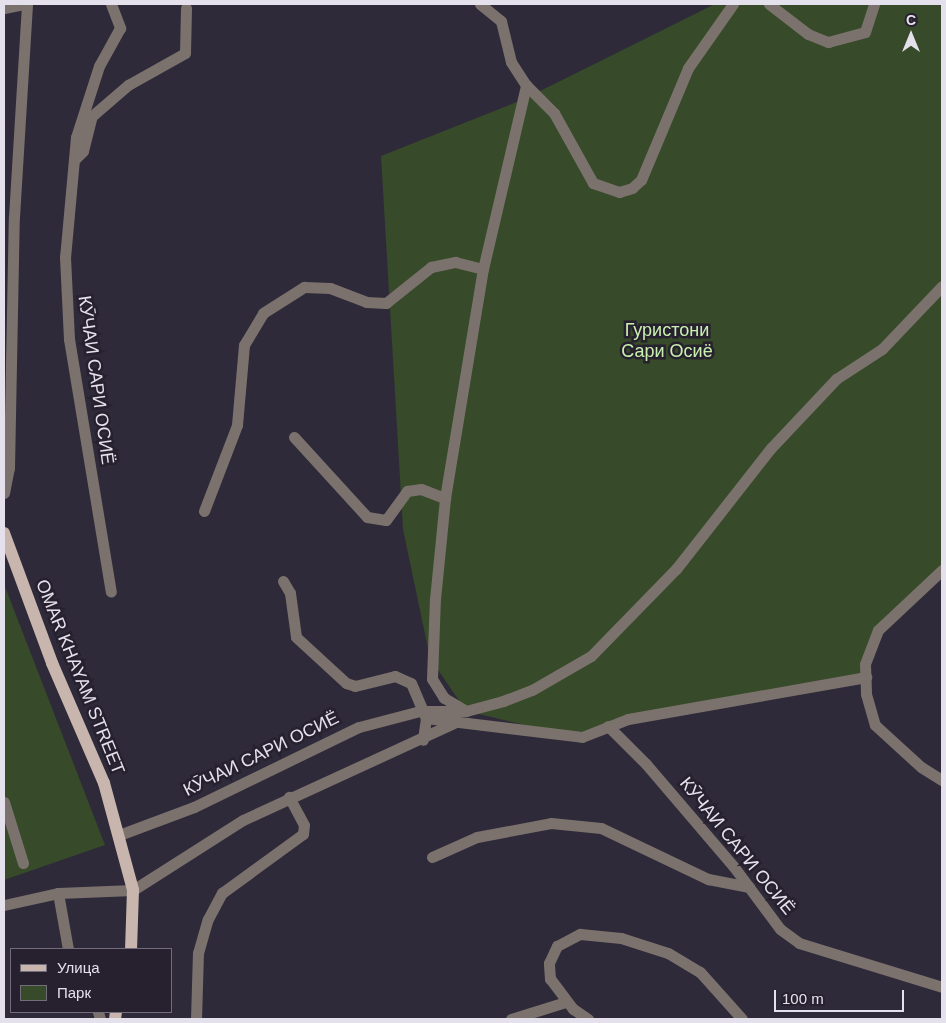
<!DOCTYPE html>
<meta charset="utf-8">
<style>
body{margin:0}
#map{position:relative;width:946px;height:1023px;overflow:hidden;background:#2f2a39;font-family:Helvetica,sans-serif}
div>[style]{position:absolute}
.green>*{inset:0;background:#374a29}
.minor>*{height:11px;margin:-5.5px;padding:0 5.5px;transform-origin:5.5px;border-radius:5.5px;background:#7b726d}
.major>*{height:12px;margin:-6px;padding:0 6px;transform-origin:6px;border-radius:6px;background:#c8b6ae}
span{translate:-50% -50%;white-space:nowrap;text-align:center;line-height:1.15;-webkit-text-stroke:5px #26202f;paint-order:stroke}
.park-label{font-size:18px;color:#c9f0ae}
.street-label{font-size:18px;color:#e5e1ec}
.frame{position:absolute;inset:0;border:5px solid #e5e1ec;pointer-events:none}
.legend{position:absolute;left:10px;top:948px;width:162px;height:65px;box-sizing:border-box;background:#26202f;border:1px solid #726d7b;margin:0;padding:6px 9px;list-style:none;font-size:15px;color:#e5e1ec}
.legend li{display:flex;align-items:center;gap:10px;height:25px}
.legend b{width:25px;border:1px solid #726d7b}
.north{position:absolute;left:886px;top:10px;width:50px;height:50px;-webkit-text-stroke:4px #26202f;paint-order:stroke;rotate:0deg;font-size:14px;font-weight:700;line-height:20px;text-align:center;color:#e5e1ec}
.north::after{content:'';display:block;margin:auto;width:18px;height:22px;background:#e5e1ec;clip-path:polygon(50% 0,100% 100%,50% 72%,0 100%)}
.scale{position:absolute;left:774px;top:990px;width:130px;height:22px;box-sizing:border-box;border:2px solid #e5e1ec;border-top:0;padding-left:6px;font-size:15px;line-height:18px;white-space:nowrap;color:#e5e1ec;-webkit-text-stroke:4px #26202f;paint-order:stroke}
</style>
<div id="map">
<div class="green">
<i style="clip-path:polygon(715px 4px,942px 4px,942px 570px,878px 630px,866px 677px,628px 719px,574px 737px,466px 711px,430px 658px,403px 529px,381px 156px,522px 100px)"></i>
<i style="clip-path:polygon(4px 584px,105px 845px,4px 880px)"></i>
</div>
<div class="minor">
<i style="left:111px;top:4px;width:26px;rotate:69deg"></i>
<i style="left:120px;top:28px;width:43px;rotate:118.9deg"></i>
<i style="left:99px;top:66px;width:75px;rotate:107.9deg"></i>
<i style="left:76px;top:137px;width:121px;rotate:95.2deg"></i>
<i style="left:65px;top:257px;width:82px;rotate:87.2deg"></i>
<i style="left:69px;top:339px;width:256px;rotate:80.6deg"></i>
<i style="left:480px;top:4px;width:27px;rotate:39deg"></i>
<i style="left:501px;top:21px;width:42px;rotate:76.3deg"></i>
<i style="left:511px;top:62px;width:27px;rotate:57deg"></i>
<i style="left:769px;top:4px;width:49px;rotate:37.6deg"></i>
<i style="left:808px;top:34px;width:22px;rotate:22deg"></i>
<i style="left:828px;top:42px;width:38px;rotate:-15deg"></i>
<i style="left:865px;top:32px;width:29px;rotate:-72deg"></i>
<i style="left:4px;top:8px;width:20px;rotate:-11deg"></i>
<i style="left:74px;top:160px;width:13px;rotate:-45deg"></i>
<i style="left:83px;top:151px;width:36px;rotate:-76deg"></i>
<i style="left:92px;top:116px;width:48px;rotate:-40.7deg"></i>
<i style="left:128px;top:85px;width:65px;rotate:-29.3deg"></i>
<i style="left:185px;top:53px;width:45px;rotate:-88.7deg"></i>
<i style="left:294px;top:437px;width:108px;rotate:47.6deg"></i>
<i style="left:367px;top:517px;width:19px;rotate:9deg"></i>
<i style="left:386px;top:520px;width:36px;rotate:-54deg"></i>
<i style="left:407px;top:491px;width:14px;rotate:-8deg"></i>
<i style="left:421px;top:489px;width:26px;rotate:21deg"></i>
<i style="left:4px;top:493px;width:25px;rotate:-79deg"></i>
<i style="left:9px;top:468px;width:251px;rotate:-88.9deg"></i>
<i style="left:14px;top:217px;width:213px;rotate:-86.5deg"></i>
<i style="left:204px;top:511px;width:92px;rotate:-69deg"></i>
<i style="left:237px;top:425px;width:80px;rotate:-85deg"></i>
<i style="left:244px;top:345px;width:37px;rotate:-59deg"></i>
<i style="left:263px;top:313px;width:49px;rotate:-32.4deg"></i>
<i style="left:304px;top:287px;width:26px;rotate:2deg"></i>
<i style="left:330px;top:288px;width:39px;rotate:21deg"></i>
<i style="left:366px;top:302px;width:20px;rotate:3deg"></i>
<i style="left:386px;top:303px;width:58px;rotate:-38.7deg"></i>
<i style="left:431px;top:267px;width:25px;rotate:-12deg"></i>
<i style="left:455px;top:262px;width:29px;rotate:14deg"></i>
<i style="left:942px;top:570px;width:88px;rotate:136.8deg"></i>
<i style="left:878px;top:630px;width:36px;rotate:111deg"></i>
<i style="left:865px;top:664px;width:30px;rotate:88deg"></i>
<i style="left:866px;top:694px;width:32px;rotate:74deg"></i>
<i style="left:875px;top:725px;width:62px;rotate:42.4deg"></i>
<i style="left:921px;top:767px;width:25px;rotate:32deg"></i>
<i style="left:283px;top:581px;width:14px;rotate:60deg"></i>
<i style="left:290px;top:593px;width:44px;rotate:82.2deg"></i>
<i style="left:296px;top:637px;width:68px;rotate:42.6deg"></i>
<i style="left:346px;top:683px;width:9px;rotate:18deg"></i>
<i style="left:355px;top:686px;width:41px;rotate:-14deg"></i>
<i style="left:395px;top:676px;width:17px;rotate:24deg"></i>
<i style="left:411px;top:683px;width:38px;rotate:67deg"></i>
<i style="left:426px;top:718px;width:22px;rotate:98deg"></i>
<i style="left:466px;top:711px;width:26px;rotate:-149deg"></i>
<i style="left:444px;top:698px;width:22px;rotate:-122deg"></i>
<i style="left:432px;top:679px;width:80px;rotate:-87.9deg"></i>
<i style="left:435px;top:599px;width:101px;rotate:-84.3deg"></i>
<i style="left:445px;top:498px;width:232px;rotate:-80.6deg"></i>
<i style="left:483px;top:269px;width:189px;rotate:-76.8deg"></i>
<i style="left:526px;top:85px;width:40px;rotate:45deg"></i>
<i style="left:554px;top:113px;width:80px;rotate:60.9deg"></i>
<i style="left:593px;top:183px;width:28px;rotate:19deg"></i>
<i style="left:619px;top:192px;width:14px;rotate:-17deg"></i>
<i style="left:632px;top:188px;width:12px;rotate:-42deg"></i>
<i style="left:641px;top:180px;width:121px;rotate:-67.2deg"></i>
<i style="left:688px;top:68px;width:78px;rotate:-54.9deg"></i>
<i style="left:426px;top:718px;width:157px;rotate:6.9deg"></i>
<i style="left:582px;top:737px;width:49px;rotate:-21.4deg"></i>
<i style="left:628px;top:719px;width:242px;rotate:-10deg"></i>
<i style="left:608px;top:726px;width:54px;rotate:45deg"></i>
<i style="left:646px;top:764px;width:135px;rotate:49.5deg"></i>
<i style="left:734px;top:867px;width:77px;rotate:53.4deg"></i>
<i style="left:780px;top:929px;width:24px;rotate:36deg"></i>
<i style="left:799px;top:943px;width:150px;rotate:17.1deg"></i>
<i style="left:4px;top:802px;width:64px;rotate:72.7deg"></i>
<i style="left:119px;top:835px;width:80px;rotate:-20.5deg"></i>
<i style="left:194px;top:807px;width:183px;rotate:-25.9deg"></i>
<i style="left:359px;top:727px;width:63px;rotate:-14.7deg"></i>
<i style="left:420px;top:711px;width:46px"></i>
<i style="left:466px;top:711px;width:38px;rotate:-15deg"></i>
<i style="left:503px;top:701px;width:31px;rotate:-21deg"></i>
<i style="left:532px;top:690px;width:68px;rotate:-30deg"></i>
<i style="left:591px;top:656px;width:122px;rotate:-45.7deg"></i>
<i style="left:676px;top:569px;width:154px;rotate:-51.9deg"></i>
<i style="left:771px;top:448px;width:95px;rotate:-46.7deg"></i>
<i style="left:836px;top:379px;width:55px;rotate:-33.1deg"></i>
<i style="left:882px;top:349px;width:87px;rotate:-46.4deg"></i>
<i style="left:432px;top:857px;width:49px;rotate:-24deg"></i>
<i style="left:477px;top:837px;width:75px;rotate:-10.7deg"></i>
<i style="left:551px;top:823px;width:50px;rotate:5.7deg"></i>
<i style="left:601px;top:828px;width:119px;rotate:25.5deg"></i>
<i style="left:708px;top:879px;width:42px;rotate:11deg"></i>
<i style="left:58px;top:893px;width:57px;rotate:79.9deg"></i>
<i style="left:4px;top:905px;width:55px;rotate:-12.5deg"></i>
<i style="left:58px;top:893px;width:75px;rotate:-2.3deg"></i>
<i style="left:133px;top:890px;width:130px;rotate:-32.5deg"></i>
<i style="left:243px;top:820px;width:232px;rotate:-24.7deg"></i>
<i style="left:98px;top:1012px;width:7px;rotate:74deg"></i>
<i style="left:196px;top:1019px;width:66px;rotate:-88.3deg"></i>
<i style="left:198px;top:953px;width:35px;rotate:-74deg"></i>
<i style="left:208px;top:919px;width:30px;rotate:-62deg"></i>
<i style="left:222px;top:893px;width:100px;rotate:-36.1deg"></i>
<i style="left:303px;top:834px;width:9px;rotate:-84deg"></i>
<i style="left:304px;top:825px;width:32px;rotate:-118deg"></i>
<i style="left:511px;top:1019px;width:58px;rotate:-17.2deg"></i>
<i style="left:588px;top:1019px;width:18px;rotate:-146deg"></i>
<i style="left:573px;top:1009px;width:38px;rotate:-127deg"></i>
<i style="left:550px;top:979px;width:16px;rotate:-94deg"></i>
<i style="left:549px;top:963px;width:19px;rotate:-65deg"></i>
<i style="left:557px;top:946px;width:26px;rotate:-28deg"></i>
<i style="left:580px;top:934px;width:41px;rotate:5.6deg"></i>
<i style="left:621px;top:938px;width:49px;rotate:17.7deg"></i>
<i style="left:668px;top:953px;width:37px;rotate:31deg"></i>
<i style="left:700px;top:972px;width:63px;rotate:48.2deg"></i>
</div>
<div class="major">
<i style="left:4px;top:533px;width:139px;rotate:69.7deg"></i>
<i style="left:52px;top:663px;width:131px;rotate:66.6deg"></i>
<i style="left:104px;top:783px;width:111px;rotate:74.8deg"></i>
<i style="left:133px;top:890px;width:59px;rotate:91.9deg"></i>
<i style="left:115px;top:1019px;width:7px;rotate:-82deg"></i>
</div>
<div class="park-label">
<span style="left:667px;top:341px">Гуристони<br>Сари Осиё</span>
</div>
<div class="street-label">
<span style="left:96px;top:380px;rotate:82deg">КӮЧАИ САРИ ОСИЁ</span>
<span style="left:80px;top:677px;rotate:68deg">OMAR KHAYAM STREET</span>
<span style="left:261px;top:754px;rotate:-26deg">КӮЧАИ САРИ ОСИЁ</span>
<span style="left:737px;top:846px;rotate:51deg">КӮЧАИ САРИ ОСИЁ</span>
</div>
<div class="frame"></div>
<ul class="legend">
<li><b style="height:6px;background:#c8b6ae"></b>Улица</li>
<li><b style="height:14px;background:#374a29"></b>Парк</li>
</ul>
<div class="north">С</div>
<div class="scale">100 m</div>
</div>
